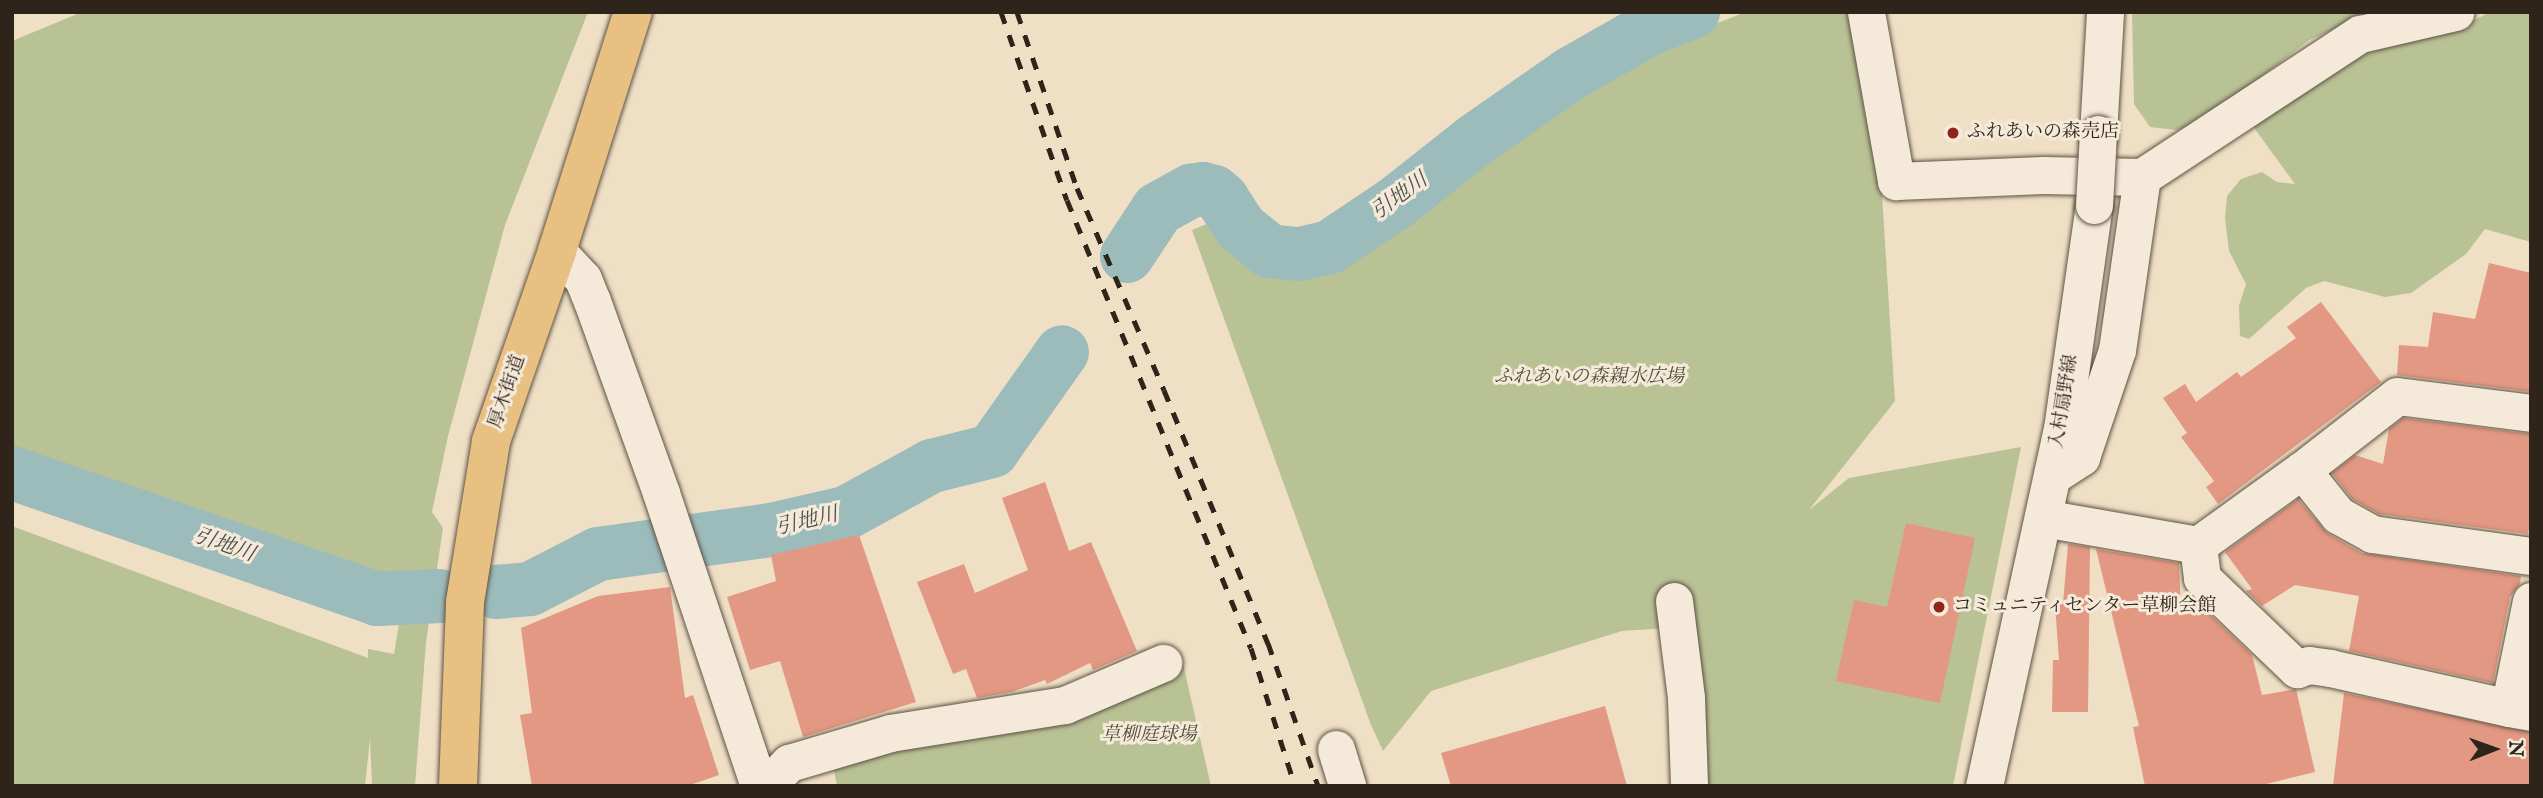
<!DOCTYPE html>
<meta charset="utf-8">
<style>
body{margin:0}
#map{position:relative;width:2543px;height:798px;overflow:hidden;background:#efdfc5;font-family:"IM FELL English","Noto Serif JP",serif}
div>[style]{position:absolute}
.green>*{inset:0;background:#b9c295}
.river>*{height:54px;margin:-27px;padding:0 27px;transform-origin:27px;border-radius:27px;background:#9cbbbb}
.building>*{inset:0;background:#e29882}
.roads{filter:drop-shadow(0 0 2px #5e5345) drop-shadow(0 0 2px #5e5345)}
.minor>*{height:37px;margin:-18.5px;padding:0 18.5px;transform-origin:18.5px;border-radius:18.5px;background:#f5ead9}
.major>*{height:38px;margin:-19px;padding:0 19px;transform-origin:19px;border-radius:19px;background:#e8c082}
.rail>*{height:5px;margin-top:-2.5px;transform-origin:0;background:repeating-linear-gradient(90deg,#2e241a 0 12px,transparent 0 24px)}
.bridges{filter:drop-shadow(0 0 2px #5e5345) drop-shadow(0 0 2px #5e5345)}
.minor-bridge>*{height:37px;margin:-18.5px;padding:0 18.5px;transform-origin:18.5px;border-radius:18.5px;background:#f5ead9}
.dots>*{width:19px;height:19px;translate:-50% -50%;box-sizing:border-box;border:4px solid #f5ead9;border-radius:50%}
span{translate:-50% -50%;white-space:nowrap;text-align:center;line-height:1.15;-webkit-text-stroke:6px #f5ead9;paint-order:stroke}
.poi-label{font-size:19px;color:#2e241a}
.left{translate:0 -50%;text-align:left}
.park-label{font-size:19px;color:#514c39;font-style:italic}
.street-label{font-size:19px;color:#2e241a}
.water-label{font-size:21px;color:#4f514a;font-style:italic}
.frame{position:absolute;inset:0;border:14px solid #2e241a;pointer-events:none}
.north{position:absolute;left:2459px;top:714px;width:70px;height:70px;-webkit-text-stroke:5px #f5ead9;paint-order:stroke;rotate:89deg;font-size:19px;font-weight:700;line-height:28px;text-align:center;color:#2e241a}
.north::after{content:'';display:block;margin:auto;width:24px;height:32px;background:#2e241a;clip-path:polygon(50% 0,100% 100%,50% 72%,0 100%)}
</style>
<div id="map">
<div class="green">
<i style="clip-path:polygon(82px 12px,588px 12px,505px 225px,448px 436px,432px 512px,443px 528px,426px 642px,415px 786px,372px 786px,370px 738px,365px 786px,12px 786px,12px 526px,368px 658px,368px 649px,394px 654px,402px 606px,283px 550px,216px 522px,116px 487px,12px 456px,12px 41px)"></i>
<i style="clip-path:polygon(1746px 12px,1852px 12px,1880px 163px,1895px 401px,1809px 510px,1849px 478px,2021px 447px,1953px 786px,1700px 786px,1667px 628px,1622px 631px,1431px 691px,1383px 751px,1371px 725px,1192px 230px,1214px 221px,1291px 235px,1349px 224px,1620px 61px)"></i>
<i style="clip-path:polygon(2132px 12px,2375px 12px,2309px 40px,2205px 120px,2177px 130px,2150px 127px,2134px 104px)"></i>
<i style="clip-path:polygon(2490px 12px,2531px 12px,2531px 242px,2485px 229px,2466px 254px,2411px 293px,2385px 297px,2324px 281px,2306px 288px,2249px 339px,2240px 336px,2239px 306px,2246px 284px,2229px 251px,2225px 218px,2227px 196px,2241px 179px,2262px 172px,2277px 182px,2295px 184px,2247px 118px,2360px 46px,2457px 29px)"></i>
<i style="clip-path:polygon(1183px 664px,1211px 786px,837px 786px,833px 765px,952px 735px,1065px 724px)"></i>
</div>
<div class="river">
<i style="left:1127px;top:256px;width:56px;rotate:-56.6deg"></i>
<i style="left:1158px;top:209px;width:38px;rotate:-29deg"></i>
<i style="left:1191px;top:191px;width:12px;rotate:-9deg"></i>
<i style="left:1203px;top:189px;width:11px;rotate:15deg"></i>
<i style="left:1214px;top:192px;width:11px;rotate:41deg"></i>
<i style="left:1222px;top:199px;width:35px;rotate:57deg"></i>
<i style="left:1241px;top:228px;width:36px;rotate:39deg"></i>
<i style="left:1269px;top:251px;width:31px;rotate:6deg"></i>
<i style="left:1300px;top:254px;width:31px;rotate:-13deg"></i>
<i style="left:1330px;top:247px;width:81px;rotate:-33.9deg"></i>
<i style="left:1397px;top:202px;width:98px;rotate:-38.4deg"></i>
<i style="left:1474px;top:141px;width:117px;rotate:-34.9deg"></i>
<i style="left:1570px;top:74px;width:93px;rotate:-29.6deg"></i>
<i style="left:1651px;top:28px;width:45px;rotate:-20.9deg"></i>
<i style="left:12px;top:473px;width:386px;rotate:19deg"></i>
<i style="left:377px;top:599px;width:63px;rotate:-2.7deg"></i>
<i style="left:496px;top:592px;width:34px;rotate:-5deg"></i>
<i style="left:530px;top:589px;width:76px;rotate:-27.2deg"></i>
<i style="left:598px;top:554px;width:175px;rotate:-7.9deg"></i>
<i style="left:771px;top:530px;width:77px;rotate:-12.8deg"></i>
<i style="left:846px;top:513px;width:98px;rotate:-28.7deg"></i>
<i style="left:932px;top:466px;width:62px;rotate:-14deg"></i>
<i style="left:992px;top:451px;width:121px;rotate:-54.7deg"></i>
</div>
<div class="building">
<i style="clip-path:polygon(2489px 263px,2531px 273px,2531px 392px,2397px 375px,2399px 345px,2428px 347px,2433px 312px,2475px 319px)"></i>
<i style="clip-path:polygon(2321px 302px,2381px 382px,2218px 504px,2206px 487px,2214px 481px,2181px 437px,2187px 433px,2163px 398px,2185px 384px,2196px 402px,2237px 372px,2241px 377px,2296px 338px,2287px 327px)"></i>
<i style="clip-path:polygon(2403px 418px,2531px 434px,2531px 519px,2528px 534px,2379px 514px,2352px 499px,2332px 473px,2355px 455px,2383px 464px,2389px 429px)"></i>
<i style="clip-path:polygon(1045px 482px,1069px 551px,1091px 542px,1137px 651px,1093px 670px,1090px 663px,1047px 684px,1045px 680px,1012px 692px,977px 698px,966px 669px,953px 674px,917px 582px,964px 564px,975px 593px,1028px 570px,1002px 498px)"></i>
<i style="clip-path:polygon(2298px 499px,2327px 533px,2362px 553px,2521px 576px,2520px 584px,2510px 597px,2493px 683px,2349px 651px,2359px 596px,2295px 585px,2262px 606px,2246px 591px,2252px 589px,2225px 552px)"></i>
<i style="clip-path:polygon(1906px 523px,1975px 538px,1940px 703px,1836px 681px,1854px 600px,1887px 607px)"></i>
<i style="clip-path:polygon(859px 535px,916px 702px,803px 737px,780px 661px,750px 670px,727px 597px,776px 581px,771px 555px)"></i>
<i style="clip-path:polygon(2068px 544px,2090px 547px,2088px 712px,2052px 712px,2053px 660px,2059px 660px,2055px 604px,2063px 604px)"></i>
<i style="clip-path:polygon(2096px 549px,2179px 563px,2181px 610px,2200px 605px,2252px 655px,2262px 695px,2296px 689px,2315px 772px,2258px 786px,2145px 786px,2133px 727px,2139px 726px)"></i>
<i style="clip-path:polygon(670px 587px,685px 698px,693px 695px,719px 775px,687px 786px,532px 786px,520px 715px,532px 713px,521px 628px,598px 596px)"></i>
<i style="clip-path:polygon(2344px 693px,2531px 732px,2531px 786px,2333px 786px)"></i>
<i style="clip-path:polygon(1605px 706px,1627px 786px,1451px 786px,1441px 753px)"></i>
</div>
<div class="roads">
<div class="minor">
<i style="left:1866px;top:12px;width:172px;rotate:79.9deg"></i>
<i style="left:1896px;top:181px;width:147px;rotate:-2.3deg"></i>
<i style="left:2043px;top:175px;width:99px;rotate:1.2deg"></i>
<i style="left:2098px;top:134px;width:122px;rotate:-86.7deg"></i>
<i style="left:557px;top:251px;width:38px;rotate:47deg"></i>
<i style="left:583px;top:279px;width:24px;rotate:68deg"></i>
<i style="left:592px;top:301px;width:204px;rotate:70.2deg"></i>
<i style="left:661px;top:493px;width:309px;rotate:71.5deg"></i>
<i style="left:2302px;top:470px;width:58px;rotate:51.3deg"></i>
<i style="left:2338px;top:515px;width:39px;rotate:29deg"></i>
<i style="left:2372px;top:534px;width:161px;rotate:7.9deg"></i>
<i style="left:2052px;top:476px;width:35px;rotate:-33deg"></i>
<i style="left:2081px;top:457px;width:113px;rotate:-71.4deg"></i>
<i style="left:2117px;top:350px;width:175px;rotate:-81.8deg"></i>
<i style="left:2142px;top:177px;width:261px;rotate:-33.3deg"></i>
<i style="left:2360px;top:34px;width:98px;rotate:-13deg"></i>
<i style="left:2043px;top:518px;width:157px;rotate:9.9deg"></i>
<i style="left:2198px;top:545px;width:128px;rotate:-35.8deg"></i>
<i style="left:2302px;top:470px;width:120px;rotate:-37.9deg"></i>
<i style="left:2397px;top:396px;width:135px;rotate:7.2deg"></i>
<i style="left:2198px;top:545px;width:33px;rotate:83deg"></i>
<i style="left:2202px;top:578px;width:132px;rotate:43.8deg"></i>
<i style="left:2297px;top:669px;width:13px;rotate:-18deg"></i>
<i style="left:2309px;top:665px;width:21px;rotate:8deg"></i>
<i style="left:2330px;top:668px;width:183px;rotate:12.6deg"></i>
<i style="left:1674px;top:601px;width:98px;rotate:82.9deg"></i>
<i style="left:1686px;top:698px;width:88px;rotate:88deg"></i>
<i style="left:2531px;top:601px;width:109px;rotate:101.6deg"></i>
<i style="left:2509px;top:708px;width:22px;rotate:10deg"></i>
<i style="left:1336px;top:749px;width:39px;rotate:73deg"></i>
<i style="left:766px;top:786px;width:33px;rotate:-45deg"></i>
<i style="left:789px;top:763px;width:105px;rotate:-16.5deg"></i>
<i style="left:890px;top:733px;width:177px;rotate:-9.1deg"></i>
<i style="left:1065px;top:705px;width:107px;rotate:-23.2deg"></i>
<i style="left:1984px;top:786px;width:365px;rotate:-77.7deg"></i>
<i style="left:2062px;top:429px;width:226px;rotate:-81.9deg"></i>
</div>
<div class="major">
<i style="left:458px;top:786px;width:184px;rotate:-87.8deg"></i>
<i style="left:465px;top:602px;width:163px;rotate:-80.8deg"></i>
<i style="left:491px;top:441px;width:201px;rotate:-70.8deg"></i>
<i style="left:557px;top:251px;width:251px;rotate:-72.4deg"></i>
</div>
</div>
<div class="rail">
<i style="left:1001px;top:12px;width:199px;rotate:70.7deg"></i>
<i style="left:1067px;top:200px;width:484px;rotate:67.7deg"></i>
<i style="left:1251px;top:648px;width:145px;rotate:72.3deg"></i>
<i style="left:1017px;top:12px;width:186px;rotate:71.2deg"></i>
<i style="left:1077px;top:188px;width:220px;rotate:66.7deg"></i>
<i style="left:1164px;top:390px;width:274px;rotate:67.7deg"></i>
<i style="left:1268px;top:643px;width:151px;rotate:70.7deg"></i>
</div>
<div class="bridges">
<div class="minor-bridge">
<i style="left:2094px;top:205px;width:71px;rotate:-86.8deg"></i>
</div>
</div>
<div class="dots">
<i style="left:1953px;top:133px;background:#8f2418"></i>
<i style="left:1939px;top:607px;background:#8f2418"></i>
</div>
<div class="poi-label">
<span class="left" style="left:1967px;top:133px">ふれあいの森売店</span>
<span class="left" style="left:1953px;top:607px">コミュニティセンター草柳会館</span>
</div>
<div class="park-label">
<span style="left:1589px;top:378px">ふれあいの森親水広場</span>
<span style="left:1149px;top:736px">草柳庭球場</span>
</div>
<div class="street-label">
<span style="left:508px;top:392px;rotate:-71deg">厚木街道</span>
<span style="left:2065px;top:402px;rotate:-81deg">入村扇野線</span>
</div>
<div class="water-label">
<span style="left:1400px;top:197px;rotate:-36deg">引地川</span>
<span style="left:807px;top:522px;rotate:-13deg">引地川</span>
<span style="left:224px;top:546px;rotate:19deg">引地川</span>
</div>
<div class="frame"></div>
<div class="north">N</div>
</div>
